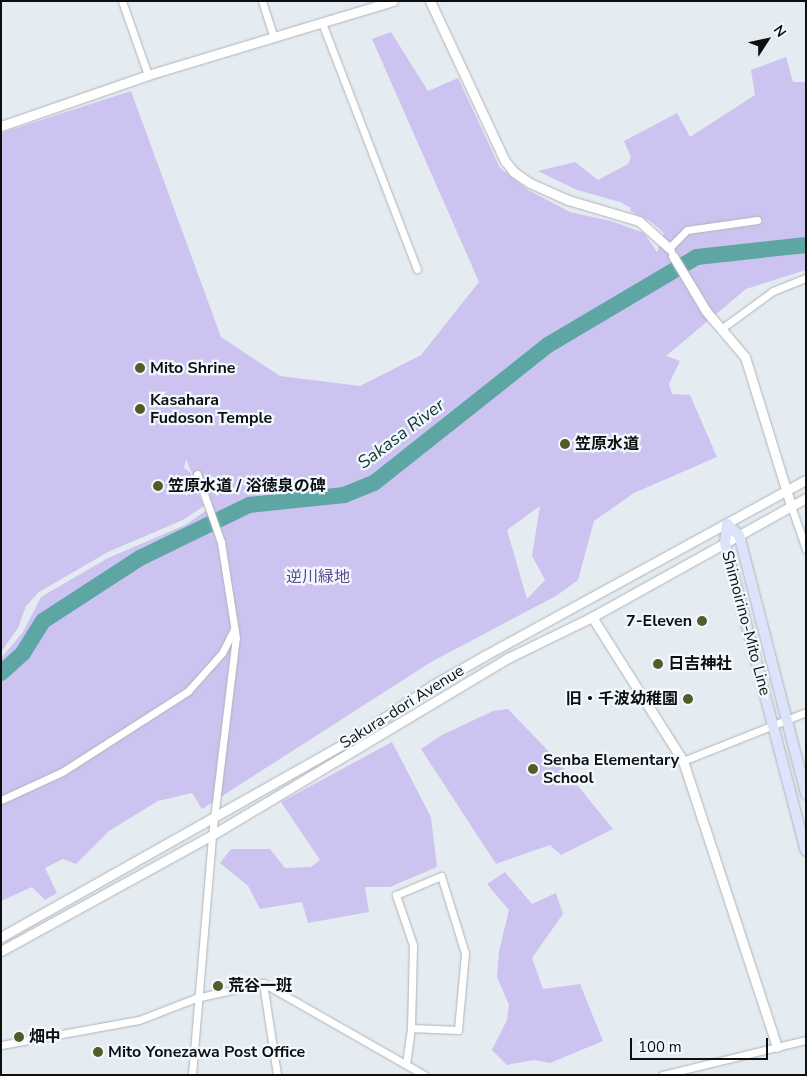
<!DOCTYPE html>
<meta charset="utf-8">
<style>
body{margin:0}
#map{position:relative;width:807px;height:1076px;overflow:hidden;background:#e5ecf1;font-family:"Nunito Sans","Noto Sans JP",sans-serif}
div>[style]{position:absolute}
.green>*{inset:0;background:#ccc3f1}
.river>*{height:16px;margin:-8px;padding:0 8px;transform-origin:8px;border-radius:8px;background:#5da6a4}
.roads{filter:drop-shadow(0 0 1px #aeb4b9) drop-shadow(0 0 1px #aeb4b9)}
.minor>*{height:7px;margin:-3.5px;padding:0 3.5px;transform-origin:3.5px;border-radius:3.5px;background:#fff}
.tertiary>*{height:9px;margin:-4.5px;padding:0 4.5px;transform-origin:4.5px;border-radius:4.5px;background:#fff}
.secondary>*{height:10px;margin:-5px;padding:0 5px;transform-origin:5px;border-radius:5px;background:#dce3fa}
.dots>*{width:14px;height:14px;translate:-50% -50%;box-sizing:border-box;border:2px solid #f2f9fe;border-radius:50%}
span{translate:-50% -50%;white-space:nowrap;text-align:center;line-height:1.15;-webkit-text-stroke:4.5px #f2f9fe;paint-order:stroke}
.poi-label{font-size:16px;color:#0d0f10;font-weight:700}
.left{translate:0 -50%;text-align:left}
.right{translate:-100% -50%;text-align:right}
.park-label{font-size:16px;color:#5c4a8b}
.street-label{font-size:16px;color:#0d0f10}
.water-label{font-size:18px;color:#113635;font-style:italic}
.frame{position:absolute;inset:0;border:2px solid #0d0f10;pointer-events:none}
.north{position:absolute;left:742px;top:15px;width:50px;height:50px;-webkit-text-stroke:4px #f2f9fe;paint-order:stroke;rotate:55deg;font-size:14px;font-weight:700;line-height:20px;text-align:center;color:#0d0f10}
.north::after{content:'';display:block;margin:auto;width:18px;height:22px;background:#0d0f10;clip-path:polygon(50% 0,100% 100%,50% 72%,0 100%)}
.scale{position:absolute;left:630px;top:1038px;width:138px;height:22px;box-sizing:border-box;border:2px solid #0d0f10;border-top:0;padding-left:6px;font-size:15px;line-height:18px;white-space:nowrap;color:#0d0f10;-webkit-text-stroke:4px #f2f9fe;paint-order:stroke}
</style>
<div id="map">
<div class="green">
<i style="clip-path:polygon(evenodd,391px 32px,428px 91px,458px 78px,500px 168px,528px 190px,570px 212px,611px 221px,644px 233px,657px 252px,664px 233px,650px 221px,630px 211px,631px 208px,620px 202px,577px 190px,538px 171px,575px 162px,598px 180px,628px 164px,631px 157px,624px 141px,677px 113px,690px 137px,755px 95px,751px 70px,786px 57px,793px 82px,806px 82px,806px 270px,746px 289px,666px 356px,680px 361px,669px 384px,672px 394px,690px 395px,717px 457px,634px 493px,594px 521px,578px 580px,556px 596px,431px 662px,202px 809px,192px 793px,158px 801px,109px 831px,76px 864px,63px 859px,45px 868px,57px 893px,45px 900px,32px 887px,1px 901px,1px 658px,23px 632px,41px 597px,108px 558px,185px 525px,207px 510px,186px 459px,184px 468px,190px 472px,204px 506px,183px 520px,108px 552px,39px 592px,26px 606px,18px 628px,1px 652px,1px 133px,131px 91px,221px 337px,280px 376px,360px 386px,421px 355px,479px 282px,372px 39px,391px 32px,540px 506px,532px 556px,545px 580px,527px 599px,507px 530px,540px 506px)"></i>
<i style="clip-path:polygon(508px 709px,557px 760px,613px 829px,561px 855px,550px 845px,496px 864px,421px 749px,442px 735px,493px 711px)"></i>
<i style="clip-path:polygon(392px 742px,431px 817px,437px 867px,390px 887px,365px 887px,369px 912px,308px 923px,302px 902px,260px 909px,248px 886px,220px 863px,231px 849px,270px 849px,285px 868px,311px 867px,320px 860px,281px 802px)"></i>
<i style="clip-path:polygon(505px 872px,532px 904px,556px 893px,563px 914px,532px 958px,543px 989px,580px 984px,603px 1041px,550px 1063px,534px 1060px,507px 1065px,492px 1050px,507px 1020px,509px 1005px,497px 977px,499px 951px,509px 910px,487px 884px)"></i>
</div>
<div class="river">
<i style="left:1px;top:673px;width:30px;rotate:-42deg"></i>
<i style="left:23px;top:653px;width:38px;rotate:-58deg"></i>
<i style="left:43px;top:621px;width:116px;rotate:-33deg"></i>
<i style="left:140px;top:558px;width:121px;rotate:-25.9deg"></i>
<i style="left:249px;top:505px;width:96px;rotate:-6deg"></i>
<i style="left:344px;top:495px;width:32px;rotate:-22deg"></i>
<i style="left:374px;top:483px;width:222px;rotate:-38.4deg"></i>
<i style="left:548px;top:345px;width:173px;rotate:-30.6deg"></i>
<i style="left:697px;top:257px;width:110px;rotate:-6.3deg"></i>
</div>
<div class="roads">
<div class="minor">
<i style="left:122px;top:1px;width:78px;rotate:70.6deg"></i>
<i style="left:262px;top:1px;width:38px;rotate:72deg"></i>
<i style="left:322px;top:23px;width:264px;rotate:68.9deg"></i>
<i style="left:671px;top:251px;width:4px;rotate:-124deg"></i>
<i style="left:669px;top:248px;width:25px;rotate:-45deg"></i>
<i style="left:687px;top:230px;width:71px;rotate:-8.1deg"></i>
<i style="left:721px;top:329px;width:64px;rotate:-36.2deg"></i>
<i style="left:773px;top:291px;width:35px;rotate:-22deg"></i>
<i style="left:791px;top:506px;width:46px;rotate:70.8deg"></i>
<i style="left:683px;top:761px;width:132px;rotate:-21.7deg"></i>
<i style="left:1px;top:800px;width:67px;rotate:-24.7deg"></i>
<i style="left:62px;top:772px;width:150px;rotate:-32.7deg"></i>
<i style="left:188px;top:691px;width:51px;rotate:-48.2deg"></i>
<i style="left:222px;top:653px;width:27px;rotate:-63deg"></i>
<i style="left:263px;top:983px;width:93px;rotate:81.3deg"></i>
<i style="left:1px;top:1045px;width:140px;rotate:-10.3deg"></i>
<i style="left:139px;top:1020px;width:61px;rotate:-21.1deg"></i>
<i style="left:196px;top:998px;width:69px;rotate:-12.6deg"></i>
<i style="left:263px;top:983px;width:185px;rotate:29.7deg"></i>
<i style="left:406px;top:1064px;width:36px;rotate:-82deg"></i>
<i style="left:411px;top:1028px;width:83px;rotate:-88.6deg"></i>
<i style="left:413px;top:945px;width:53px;rotate:-108.8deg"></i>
<i style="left:396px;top:895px;width:49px;rotate:-22.9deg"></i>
<i style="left:441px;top:876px;width:81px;rotate:72.7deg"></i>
<i style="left:465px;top:953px;width:77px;rotate:95.2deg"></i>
<i style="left:458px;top:1030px;width:47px;rotate:-177.6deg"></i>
<i style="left:192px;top:1075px;width:241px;rotate:-85.2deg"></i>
<i style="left:212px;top:835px;width:198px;rotate:-83.1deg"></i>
<i style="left:236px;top:638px;width:97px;rotate:-98.9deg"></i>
<i style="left:221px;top:542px;width:72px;rotate:-109.4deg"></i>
<i style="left:662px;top:1075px;width:148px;rotate:-13.7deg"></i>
</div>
<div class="tertiary">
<i style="left:430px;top:1px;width:177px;rotate:64.9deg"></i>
<i style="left:505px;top:161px;width:14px;rotate:51deg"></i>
<i style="left:514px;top:172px;width:19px;rotate:35deg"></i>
<i style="left:530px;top:183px;width:42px;rotate:24.1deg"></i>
<i style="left:568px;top:200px;width:74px;rotate:16.5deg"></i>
<i style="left:639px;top:221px;width:40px;rotate:42deg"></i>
<i style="left:1px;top:126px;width:156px;rotate:-19.1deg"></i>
<i style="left:148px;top:75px;width:256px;rotate:-16.8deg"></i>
<i style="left:673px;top:256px;width:64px;rotate:59deg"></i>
<i style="left:706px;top:311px;width:60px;rotate:49.7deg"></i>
<i style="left:745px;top:357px;width:156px;rotate:72.8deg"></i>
<i style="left:592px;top:617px;width:170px;rotate:57.7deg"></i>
<i style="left:683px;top:761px;width:301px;rotate:71.8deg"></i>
<i style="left:1px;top:937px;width:402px;rotate:-29.4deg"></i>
<i style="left:351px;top:740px;width:99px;rotate:-33.9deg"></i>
<i style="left:433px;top:685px;width:59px;rotate:-29.6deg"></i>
<i style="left:484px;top:656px;width:367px;rotate:-28.7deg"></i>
<i style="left:1px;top:951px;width:241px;rotate:-28.8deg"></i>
<i style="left:212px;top:835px;width:345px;rotate:-30.9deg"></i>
<i style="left:508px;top:658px;width:93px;rotate:-26deg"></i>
<i style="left:592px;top:617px;width:245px;rotate:-29.1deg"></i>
</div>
<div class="secondary">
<i style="left:727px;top:524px;width:19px;rotate:96deg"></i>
<i style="left:725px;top:543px;width:318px;rotate:75.3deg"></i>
<i style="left:727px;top:524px;width:16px;rotate:43deg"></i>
<i style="left:739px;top:535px;width:268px;rotate:75.5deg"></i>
</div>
</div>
<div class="dots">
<i style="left:140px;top:368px;background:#535b29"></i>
<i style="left:140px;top:409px;background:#535b29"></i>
<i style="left:565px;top:444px;background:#535b29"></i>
<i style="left:158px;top:486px;background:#535b29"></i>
<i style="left:702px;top:621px;background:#535b29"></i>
<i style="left:658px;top:664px;background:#535b29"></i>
<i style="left:688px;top:699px;background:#535b29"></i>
<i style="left:533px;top:769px;background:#535b29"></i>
<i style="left:218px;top:986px;background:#535b29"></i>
<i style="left:19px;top:1037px;background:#535b29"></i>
<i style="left:98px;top:1052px;background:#535b29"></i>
</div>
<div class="poi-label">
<span class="left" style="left:150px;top:368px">Mito Shrine</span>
<span class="left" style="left:150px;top:409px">Kasahara<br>Fudoson Temple</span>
<span class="left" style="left:575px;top:444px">笠原水道</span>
<span class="left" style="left:168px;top:486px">笠原水道 / 浴徳泉の碑</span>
<span class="right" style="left:692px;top:621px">7-Eleven</span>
<span class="left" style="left:668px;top:664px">日吉神社</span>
<span class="right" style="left:678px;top:699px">旧・千波幼稚園</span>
<span class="left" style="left:543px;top:769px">Senba Elementary<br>School</span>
<span class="left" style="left:228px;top:986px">荒谷一班</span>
<span class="left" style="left:29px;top:1037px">畑中</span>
<span class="left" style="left:108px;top:1052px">Mito Yonezawa Post Office</span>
</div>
<div class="park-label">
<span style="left:318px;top:577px">逆川緑地</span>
</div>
<div class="street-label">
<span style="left:746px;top:623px;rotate:75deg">Shimoirino-Mito Line</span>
<span style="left:402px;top:707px;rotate:-32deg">Sakura-dori Avenue</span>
</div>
<div class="water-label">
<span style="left:401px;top:434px;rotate:-37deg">Sakasa River</span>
</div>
<div class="frame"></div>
<div class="north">N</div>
<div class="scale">100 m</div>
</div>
